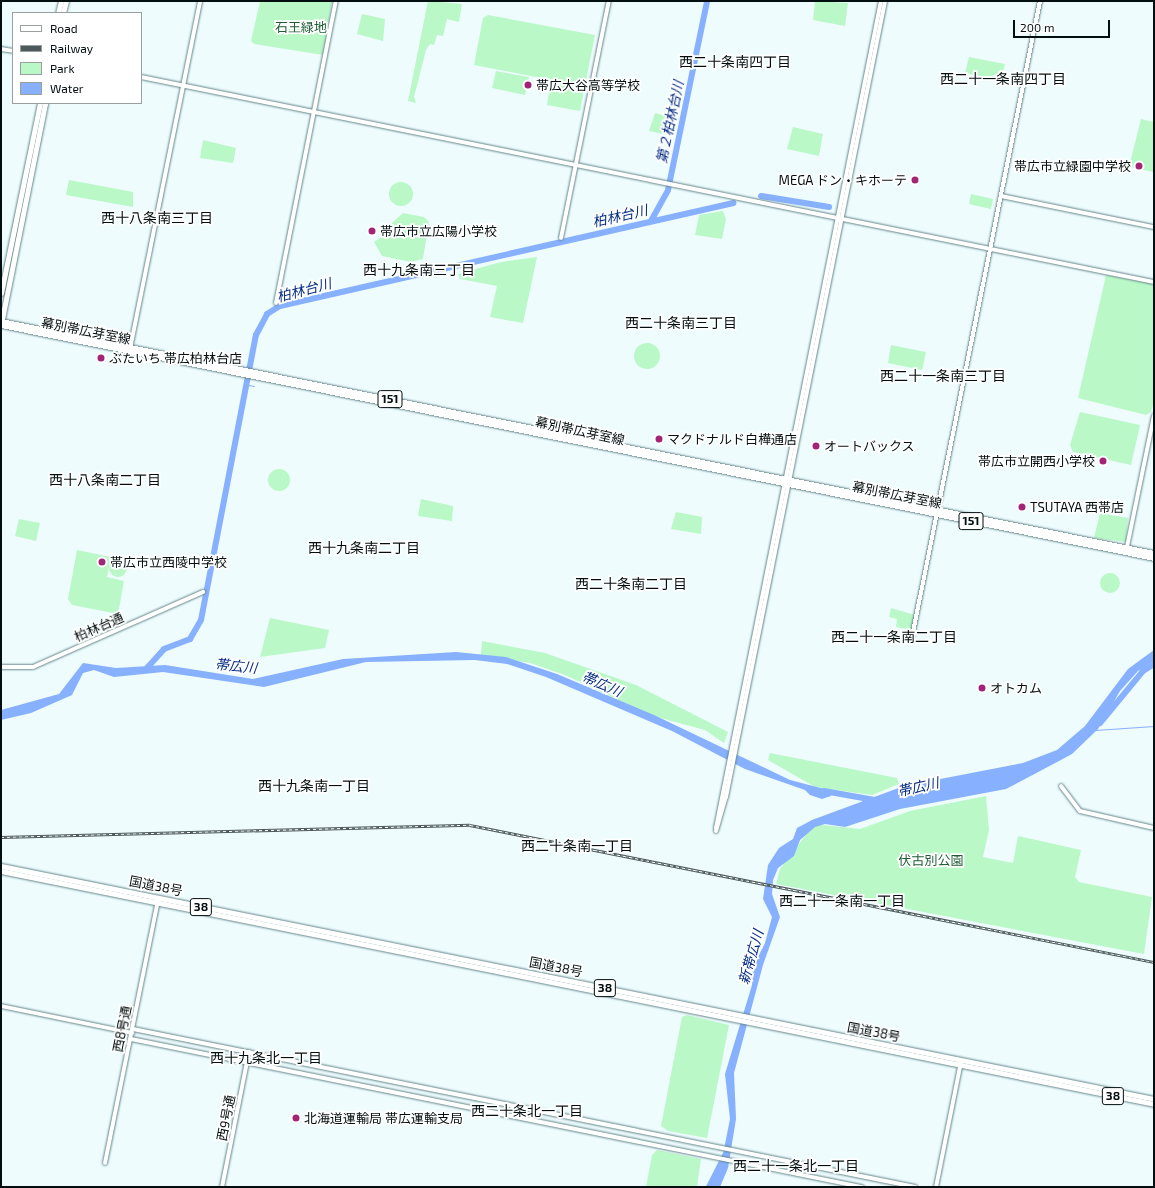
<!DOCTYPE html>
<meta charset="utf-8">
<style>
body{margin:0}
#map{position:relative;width:1155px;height:1188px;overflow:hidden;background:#eefcfe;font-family:"Exo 2","Noto Sans JP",sans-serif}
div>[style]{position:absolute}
.green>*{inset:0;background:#baf8c8}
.round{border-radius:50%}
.water>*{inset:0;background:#87b0fe}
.stream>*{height:1px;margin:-0.5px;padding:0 0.5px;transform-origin:0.5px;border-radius:0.5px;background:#87b0fe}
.river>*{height:6px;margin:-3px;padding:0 3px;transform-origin:3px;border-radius:3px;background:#87b0fe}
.roads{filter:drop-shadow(0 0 1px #648589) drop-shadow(0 0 1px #648589)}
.tertiary>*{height:4px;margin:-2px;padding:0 2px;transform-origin:2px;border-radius:2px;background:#fff}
.primary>*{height:5px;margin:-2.5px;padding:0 2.5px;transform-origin:2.5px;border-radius:2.5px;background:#fff}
.trunk>*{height:5px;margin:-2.5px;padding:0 2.5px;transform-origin:2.5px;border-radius:2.5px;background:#fff}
.rail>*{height:2.5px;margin-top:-1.25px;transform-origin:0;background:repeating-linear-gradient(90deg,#fff 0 3px,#4c585a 0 6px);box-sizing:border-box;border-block:1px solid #4c585a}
.dots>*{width:11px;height:11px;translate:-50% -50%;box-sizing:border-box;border:2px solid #fff;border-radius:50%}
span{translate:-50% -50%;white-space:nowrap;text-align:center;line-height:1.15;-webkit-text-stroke:3.5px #fff;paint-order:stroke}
.shield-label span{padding:1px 3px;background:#fff;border:1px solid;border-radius:3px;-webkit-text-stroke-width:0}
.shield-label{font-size:12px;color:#030e10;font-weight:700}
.park-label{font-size:13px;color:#215d35}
.poi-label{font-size:13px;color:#030e10}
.left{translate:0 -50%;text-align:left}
.right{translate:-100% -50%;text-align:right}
.street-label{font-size:13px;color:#030e10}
.neighbourhood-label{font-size:14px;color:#030e10}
.water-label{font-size:14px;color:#072e85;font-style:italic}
.frame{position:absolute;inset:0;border:2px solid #030e10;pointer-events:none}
.legend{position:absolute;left:12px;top:12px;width:130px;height:92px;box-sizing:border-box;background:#fff;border:1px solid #9a9f9f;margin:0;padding:5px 7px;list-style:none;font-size:12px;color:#030e10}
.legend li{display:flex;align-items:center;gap:8px;height:20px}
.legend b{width:20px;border:1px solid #9a9f9f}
.scale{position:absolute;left:1013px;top:20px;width:97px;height:18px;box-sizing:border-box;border:2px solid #030e10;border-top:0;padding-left:5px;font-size:12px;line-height:14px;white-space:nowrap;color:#030e10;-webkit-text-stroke:3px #fff;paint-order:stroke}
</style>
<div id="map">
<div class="green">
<i style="clip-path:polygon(260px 1px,332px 1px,323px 55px,254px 44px,251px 41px)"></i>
<i style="clip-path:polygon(428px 1px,462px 4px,459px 22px,447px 19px,443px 36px,437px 35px,434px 45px,430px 44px,426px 50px,414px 97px,416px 103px,408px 101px)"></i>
<i style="clip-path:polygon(815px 1px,848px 3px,845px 26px,813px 20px)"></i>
<i style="clip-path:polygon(362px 14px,385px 19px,383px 41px,357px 34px)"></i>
<i style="clip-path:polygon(488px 15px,595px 35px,580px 111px,547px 105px,551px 80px,474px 65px,483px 18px)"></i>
<i style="clip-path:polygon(969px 57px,1005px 64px,1001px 80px,965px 73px)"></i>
<i style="clip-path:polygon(496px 71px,529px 77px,525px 95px,492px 88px)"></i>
<i style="clip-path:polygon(655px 113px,674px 118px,668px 135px,649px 131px)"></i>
<i style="clip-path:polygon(1141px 119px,1154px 122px,1154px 172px,1129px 167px)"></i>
<i style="clip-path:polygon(793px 127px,823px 134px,819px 156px,787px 149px)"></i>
<i style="clip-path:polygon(203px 140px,236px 148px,233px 163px,200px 158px)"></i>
<i style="clip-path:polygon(69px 180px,133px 192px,133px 207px,66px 195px)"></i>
<i class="round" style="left:389px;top:182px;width:24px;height:24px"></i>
<i style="clip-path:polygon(971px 194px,993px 199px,991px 209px,969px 204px)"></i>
<i style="clip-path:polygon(723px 211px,726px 219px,722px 239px,695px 235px,699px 215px)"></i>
<i style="clip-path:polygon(403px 213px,424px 217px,429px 222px,423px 259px,411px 262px,382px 256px,374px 242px,390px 231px,392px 223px)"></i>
<i style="clip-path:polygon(537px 257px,523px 323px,490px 317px,497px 286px,460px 279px,458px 274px,501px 262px)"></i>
<i style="clip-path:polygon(1106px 275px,1154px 284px,1154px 400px,1151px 412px,1146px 415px,1078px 398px)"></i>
<i class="round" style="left:634px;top:343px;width:26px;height:26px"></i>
<i style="clip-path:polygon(891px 345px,926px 352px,922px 370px,888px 363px)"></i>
<i style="clip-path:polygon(1080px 412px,1140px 425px,1131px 465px,1073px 452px,1070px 445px)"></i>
<i class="round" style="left:268px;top:469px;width:22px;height:22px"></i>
<i style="clip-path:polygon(421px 499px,453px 506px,452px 521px,418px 516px)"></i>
<i style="clip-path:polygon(676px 512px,702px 517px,701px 534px,671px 529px)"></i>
<i style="clip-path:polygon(1100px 513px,1128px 518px,1126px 542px,1094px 538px)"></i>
<i style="clip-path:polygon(19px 519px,40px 523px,36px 541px,15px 536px)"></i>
<i style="clip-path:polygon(77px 550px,111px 557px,107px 577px,124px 581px,118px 614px,72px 605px,68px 599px)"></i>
<i class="round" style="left:109px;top:559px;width:18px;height:18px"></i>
<i class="round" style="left:1100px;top:573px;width:20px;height:20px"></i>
<i style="clip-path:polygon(891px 608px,915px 615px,912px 630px,896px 627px,897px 619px,889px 617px)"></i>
<i style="clip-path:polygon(270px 618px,329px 630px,325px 648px,260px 657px)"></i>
<i style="clip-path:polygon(482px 641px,545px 653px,636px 685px,728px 732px,724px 743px,705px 730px,653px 716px,565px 675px,530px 663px,481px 655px)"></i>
<i style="clip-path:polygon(770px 753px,897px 778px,899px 784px,872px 795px,815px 787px,768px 760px)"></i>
<i style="clip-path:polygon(986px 796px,989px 830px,983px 857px,1013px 863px,1018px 836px,1081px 850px,1075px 877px,1079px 882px,1152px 897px,1144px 954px,776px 884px,780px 869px,814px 824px,860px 829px,910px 811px)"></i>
<i style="clip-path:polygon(687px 1015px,729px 1025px,707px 1138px,668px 1131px,661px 1126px,682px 1017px)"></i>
<i style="clip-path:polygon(657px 1150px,701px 1159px,697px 1187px,646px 1187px,652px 1155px)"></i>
</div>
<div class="water">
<i style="clip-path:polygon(1154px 650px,1154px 661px,1138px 671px,1120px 691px,1098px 729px,1072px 754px,1059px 761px,1006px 789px,900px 809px,845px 827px,825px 824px,815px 827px,800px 840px,794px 856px,778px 868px,773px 880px,772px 894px,780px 917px,763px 965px,734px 1073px,736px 1119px,728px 1168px,720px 1187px,711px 1187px,720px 1169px,730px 1119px,725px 1074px,752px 985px,754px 965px,765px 943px,772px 917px,763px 899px,768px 865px,779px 848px,793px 839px,797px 828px,812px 820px,904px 786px,1023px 763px,1057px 750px,1085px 726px,1128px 669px)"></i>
<i style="clip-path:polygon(456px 652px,506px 657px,557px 674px,654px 715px,790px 780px,832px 791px,831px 796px,822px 799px,810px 795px,805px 790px,745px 769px,672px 731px,546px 677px,507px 664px,475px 660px,366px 662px,264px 687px,163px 672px,114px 677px,94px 670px,83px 673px,72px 695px,31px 713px,1px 720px,1px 710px,59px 694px,83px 663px,116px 668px,165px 665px,253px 679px,343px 659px)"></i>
</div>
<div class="stream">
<i style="left:248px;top:385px;width:6px;rotate:9deg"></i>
<i style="left:1095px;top:730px;width:59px;rotate:-3.9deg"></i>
</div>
<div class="river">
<i style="left:761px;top:196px;width:69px;rotate:9.2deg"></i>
<i style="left:651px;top:221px;width:35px;rotate:-61deg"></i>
<i style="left:668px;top:190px;width:193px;rotate:-78.3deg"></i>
<i style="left:147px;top:668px;width:25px;rotate:-48deg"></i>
<i style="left:164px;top:649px;width:28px;rotate:-21deg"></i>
<i style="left:190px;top:639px;width:22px;rotate:-60deg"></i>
<i style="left:201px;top:620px;width:290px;rotate:-79.1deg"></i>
<i style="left:256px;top:335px;width:24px;rotate:-62deg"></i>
<i style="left:267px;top:314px;width:15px;rotate:-32deg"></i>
<i style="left:280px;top:306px;width:465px;rotate:-12.8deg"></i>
<i style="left:1100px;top:723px;width:67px;rotate:-50.4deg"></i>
<i style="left:1143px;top:671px;width:13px;rotate:-32deg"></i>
<i style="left:824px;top:791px;width:57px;rotate:10.1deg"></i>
<i style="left:709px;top:1187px;width:36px;rotate:-63deg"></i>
</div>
<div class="roads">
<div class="tertiary">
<i style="left:1px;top:49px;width:12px;rotate:9deg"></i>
<i style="left:141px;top:77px;width:1034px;rotate:11.44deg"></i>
<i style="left:1001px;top:196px;width:156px;rotate:11.5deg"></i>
<i style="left:561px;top:238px;width:242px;rotate:-78.6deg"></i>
<i style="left:276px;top:303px;width:308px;rotate:-78.8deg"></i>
<i style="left:130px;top:349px;width:355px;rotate:-78.6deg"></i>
<i style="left:1127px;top:547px;width:134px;rotate:-78.4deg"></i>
<i style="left:912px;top:637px;width:649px;rotate:-78.62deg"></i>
<i style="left:1px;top:667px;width:32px"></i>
<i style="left:33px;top:667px;width:186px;rotate:-23.8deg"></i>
<i style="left:1061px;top:786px;width:31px;rotate:53deg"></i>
<i style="left:1080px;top:811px;width:76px;rotate:12.9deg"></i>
<i style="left:716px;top:828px;width:843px;rotate:-78.72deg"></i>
<i style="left:716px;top:831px;width:35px;rotate:-74deg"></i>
<i style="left:726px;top:797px;width:812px;rotate:-78.7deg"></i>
<i style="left:1px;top:1006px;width:134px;rotate:11.6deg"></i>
<i style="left:133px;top:1029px;width:798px;rotate:11.42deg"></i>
<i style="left:131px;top:1039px;width:746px;rotate:11.45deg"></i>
<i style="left:105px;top:1163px;width:267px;rotate:-78.6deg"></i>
<i style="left:222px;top:1187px;width:138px;rotate:-78.7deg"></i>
<i style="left:936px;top:1187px;width:127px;rotate:-78.7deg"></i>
</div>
<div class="primary">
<i style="left:58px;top:13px;width:12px;rotate:-76deg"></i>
<i style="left:63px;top:13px;width:12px;rotate:-76deg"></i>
<i style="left:1px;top:293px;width:194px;rotate:-78.4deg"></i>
<i style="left:1px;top:321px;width:1176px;rotate:11.38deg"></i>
<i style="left:1px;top:324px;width:225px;rotate:-78.7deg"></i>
<i style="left:1px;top:325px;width:1176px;rotate:11.42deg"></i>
</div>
<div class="trunk">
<i style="left:1px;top:866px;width:1176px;rotate:11.42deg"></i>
<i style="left:1px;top:871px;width:1176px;rotate:11.42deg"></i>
</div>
</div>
<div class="rail">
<i style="left:1px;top:837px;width:469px;rotate:-1.5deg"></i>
<i style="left:470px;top:825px;width:698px;rotate:11.33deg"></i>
</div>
<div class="dots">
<i style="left:528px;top:85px;background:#a22476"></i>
<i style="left:1139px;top:166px;background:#a22476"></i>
<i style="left:915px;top:180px;background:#a22476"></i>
<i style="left:372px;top:231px;background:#a22476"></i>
<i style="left:101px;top:358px;background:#a22476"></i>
<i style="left:659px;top:439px;background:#a22476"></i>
<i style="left:816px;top:446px;background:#a22476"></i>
<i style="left:1103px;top:461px;background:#a22476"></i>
<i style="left:1022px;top:507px;background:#a22476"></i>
<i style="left:102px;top:562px;background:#a22476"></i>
<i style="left:982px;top:688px;background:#a22476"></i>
<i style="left:296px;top:1118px;background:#a22476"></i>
</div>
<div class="shield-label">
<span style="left:390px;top:399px">151</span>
<span style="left:971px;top:521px">151</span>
<span style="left:201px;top:907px">38</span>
<span style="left:605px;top:988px">38</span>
<span style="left:1113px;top:1096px">38</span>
</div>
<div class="park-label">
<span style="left:301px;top:27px">石王緑地</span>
<span style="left:931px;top:860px">伏古別公園</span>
</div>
<div class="poi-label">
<span class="left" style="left:536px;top:85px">帯広大谷高等学校</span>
<span class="right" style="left:1131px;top:166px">帯広市立緑園中学校</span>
<span class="right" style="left:907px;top:180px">MEGA ドン・キホーテ</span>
<span class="left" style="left:380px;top:231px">帯広市立広陽小学校</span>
<span class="left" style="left:109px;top:358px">ぶたいち 帯広柏林台店</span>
<span class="left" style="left:667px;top:439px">マクドナルド白樺通店</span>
<span class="left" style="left:824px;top:446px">オートバックス</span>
<span class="right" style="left:1095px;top:461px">帯広市立開西小学校</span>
<span class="left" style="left:1030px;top:507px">TSUTAYA 西帯店</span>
<span class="left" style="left:110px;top:562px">帯広市立西陵中学校</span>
<span class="left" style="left:990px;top:688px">オトカム</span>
<span class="left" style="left:304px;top:1118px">北海道運輸局 帯広運輸支局</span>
</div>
<div class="street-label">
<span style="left:86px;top:331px;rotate:11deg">幕別帯広芽室線</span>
<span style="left:580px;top:431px;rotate:12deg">幕別帯広芽室線</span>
<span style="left:897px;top:495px;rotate:11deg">幕別帯広芽室線</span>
<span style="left:99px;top:627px;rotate:-24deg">柏林台通</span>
<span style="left:156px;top:886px;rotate:11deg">国道38号</span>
<span style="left:556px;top:967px;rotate:11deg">国道38号</span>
<span style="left:122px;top:1029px;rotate:-79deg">西8号通</span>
<span style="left:874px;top:1032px;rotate:11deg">国道38号</span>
<span style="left:226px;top:1118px;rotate:-79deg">西9号通</span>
</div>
<div class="neighbourhood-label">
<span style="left:735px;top:62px">西二十条南四丁目</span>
<span style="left:1003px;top:79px">西二十一条南四丁目</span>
<span style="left:157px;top:218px">西十八条南三丁目</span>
<span style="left:419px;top:270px">西十九条南三丁目</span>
<span style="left:681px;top:323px">西二十条南三丁目</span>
<span style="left:943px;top:376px">西二十一条南三丁目</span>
<span style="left:105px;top:480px">西十八条南二丁目</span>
<span style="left:364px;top:548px">西十九条南二丁目</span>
<span style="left:631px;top:584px">西二十条南二丁目</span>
<span style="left:894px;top:637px">西二十一条南二丁目</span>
<span style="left:314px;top:786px">西十九条南一丁目</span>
<span style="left:577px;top:846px">西二十条南一丁目</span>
<span style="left:842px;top:901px">西二十一条南一丁目</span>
<span style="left:266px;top:1058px">西十九条北一丁目</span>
<span style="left:527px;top:1111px">西二十条北一丁目</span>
<span style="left:796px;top:1166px">西二十一条北一丁目</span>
</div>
<div class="water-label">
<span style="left:670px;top:122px;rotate:-78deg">第２柏林台川</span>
<span style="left:620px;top:216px;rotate:-13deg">柏林台川</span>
<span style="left:304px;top:290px;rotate:-15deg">柏林台川</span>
<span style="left:236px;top:666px;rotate:6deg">帯広川</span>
<span style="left:602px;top:684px;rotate:24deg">帯広川</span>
<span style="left:918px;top:787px;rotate:-13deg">帯広川</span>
<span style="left:751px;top:957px;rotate:-74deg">新帯広川</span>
</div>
<div class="frame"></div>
<ul class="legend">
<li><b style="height:5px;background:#fff"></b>Road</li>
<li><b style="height:5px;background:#4c585a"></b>Railway</li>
<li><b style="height:11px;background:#baf8c8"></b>Park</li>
<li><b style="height:11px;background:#87b0fe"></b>Water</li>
</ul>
<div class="scale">200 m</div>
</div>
